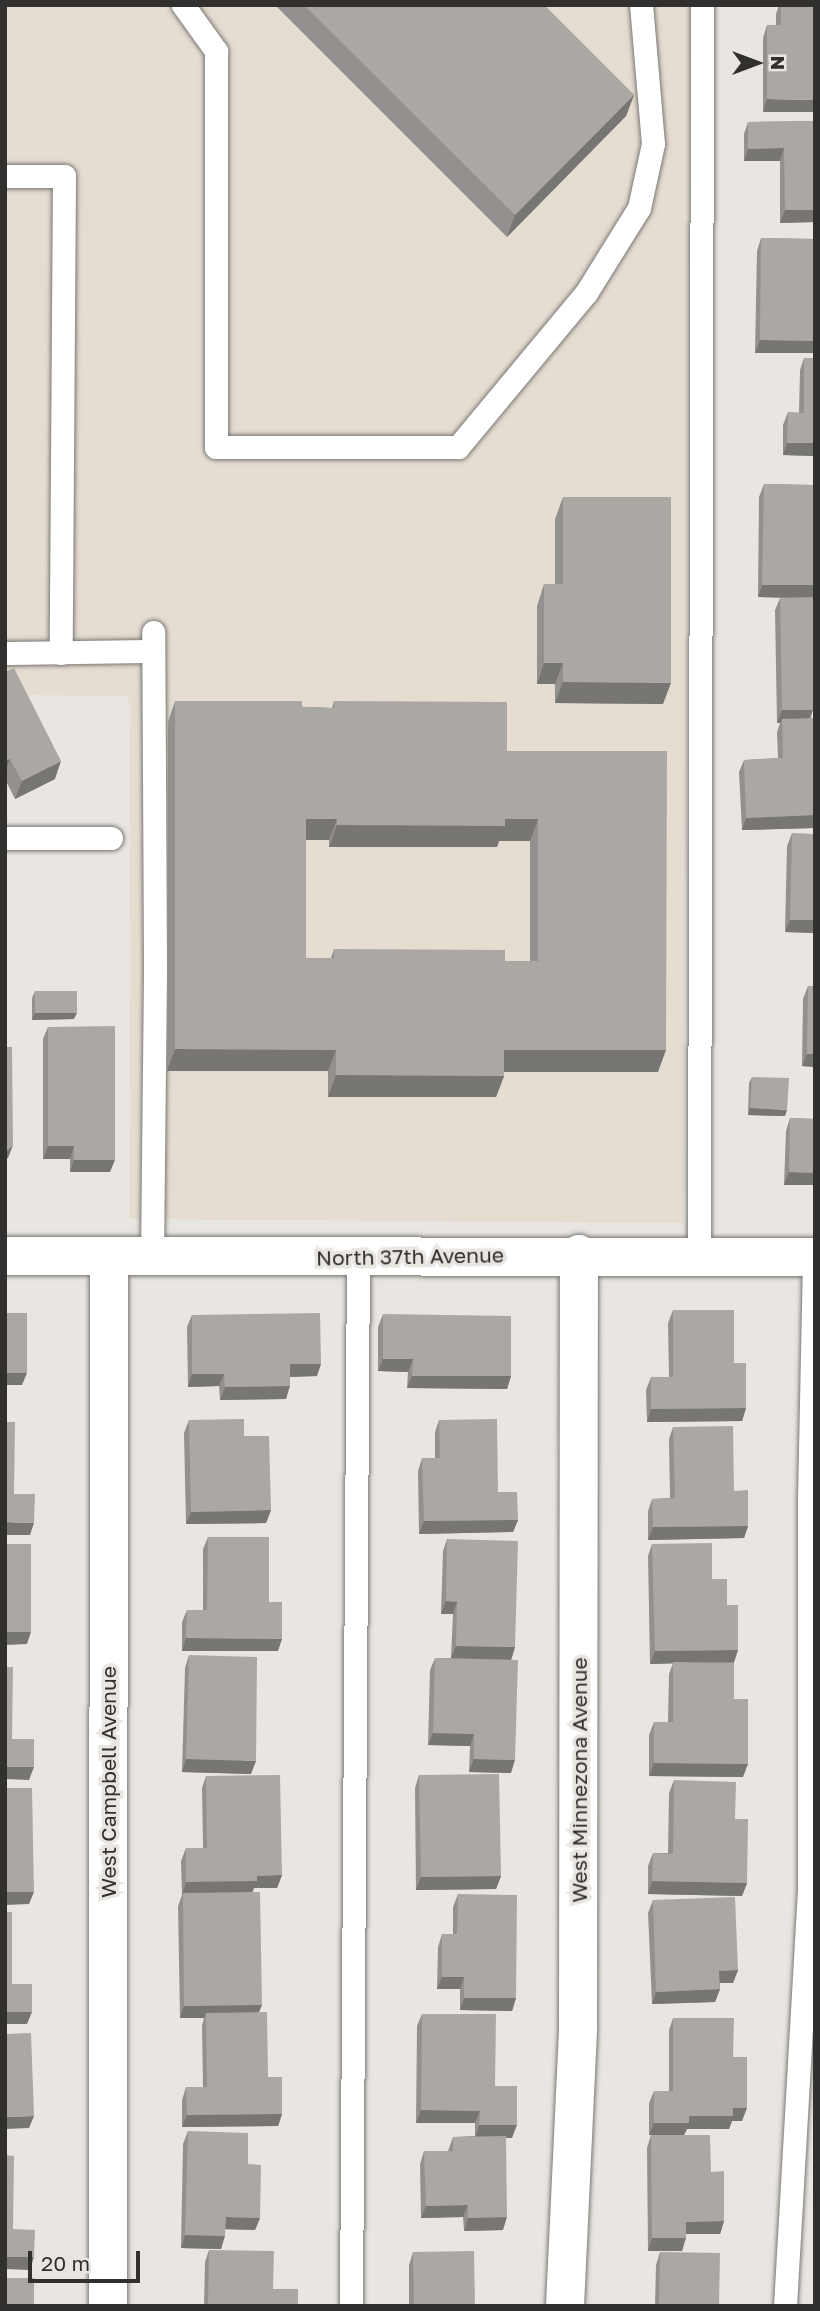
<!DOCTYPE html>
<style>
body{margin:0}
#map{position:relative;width:820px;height:2311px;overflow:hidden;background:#e9e6e2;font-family:"Golos Text",sans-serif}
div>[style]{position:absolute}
.built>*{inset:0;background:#e5ddd2}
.roads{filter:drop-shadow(0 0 2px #7b7874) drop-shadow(0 0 2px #7b7874)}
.lane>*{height:23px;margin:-11.5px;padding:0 11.5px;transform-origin:11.5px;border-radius:11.5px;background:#fff}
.street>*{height:38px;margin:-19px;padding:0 19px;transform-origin:19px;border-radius:19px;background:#fff}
.wall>*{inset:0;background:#93908d}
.shaded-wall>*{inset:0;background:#787673}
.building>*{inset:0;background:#aba8a4}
span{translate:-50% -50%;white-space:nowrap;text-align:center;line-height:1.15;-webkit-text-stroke:7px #e9e6e2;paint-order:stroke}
.street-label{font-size:21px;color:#31302f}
.frame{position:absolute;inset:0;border:7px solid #31302f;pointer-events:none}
.north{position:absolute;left:722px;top:28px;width:70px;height:70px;-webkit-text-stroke:5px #e9e6e2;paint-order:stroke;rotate:90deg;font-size:19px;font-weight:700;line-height:28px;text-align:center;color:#31302f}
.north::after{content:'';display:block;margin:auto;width:24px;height:32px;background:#31302f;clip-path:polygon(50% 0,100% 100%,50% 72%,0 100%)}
.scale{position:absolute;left:28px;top:2251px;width:112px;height:32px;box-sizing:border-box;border:4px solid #31302f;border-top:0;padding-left:9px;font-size:21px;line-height:24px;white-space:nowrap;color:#31302f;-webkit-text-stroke:5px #e9e6e2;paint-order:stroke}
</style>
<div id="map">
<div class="built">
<i style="clip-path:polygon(5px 5px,690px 5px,684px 1223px,130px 1219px,130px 705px,127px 696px,5px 695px)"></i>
</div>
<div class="roads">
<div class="lane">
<i style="left:183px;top:5px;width:57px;rotate:54.3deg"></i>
<i style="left:216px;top:51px;width:396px;rotate:90deg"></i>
<i style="left:216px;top:447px;width:242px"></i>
<i style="left:458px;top:447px;width:200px;rotate:-50.3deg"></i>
<i style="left:586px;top:293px;width:100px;rotate:-58.1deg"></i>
<i style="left:639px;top:208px;width:66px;rotate:-77.7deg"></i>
<i style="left:653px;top:144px;width:140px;rotate:-94.9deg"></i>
<i style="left:5px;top:176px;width:59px"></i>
<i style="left:64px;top:176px;width:477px;rotate:90.4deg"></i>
<i style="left:5px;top:653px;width:148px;rotate:-0.8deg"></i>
<i style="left:5px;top:838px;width:106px"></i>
<i style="left:699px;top:1256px;width:1251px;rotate:-89.86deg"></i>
<i style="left:152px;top:1258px;width:293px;rotate:-89.4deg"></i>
<i style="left:155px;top:965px;width:333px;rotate:-90.3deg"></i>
<i style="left:351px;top:2306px;width:1049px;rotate:-89.62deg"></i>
<i style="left:785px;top:2306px;width:422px;rotate:-86.7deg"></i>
<i style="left:809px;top:1885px;width:387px;rotate:-90deg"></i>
<i style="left:809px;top:1498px;width:241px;rotate:-88.8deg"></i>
</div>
<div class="street">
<i style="left:5px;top:1256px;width:810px;rotate:0.07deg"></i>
<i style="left:108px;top:2306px;width:1048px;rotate:-89.95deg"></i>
<i style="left:565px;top:2306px;width:279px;rotate:-87.3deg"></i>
<i style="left:578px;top:2027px;width:773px;rotate:-89.93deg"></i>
</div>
</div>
<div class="wall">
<i style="clip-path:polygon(275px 5px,544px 5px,634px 95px,626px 116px,507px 237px)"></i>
<i style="clip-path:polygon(779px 5px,815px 5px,763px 112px,763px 38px,767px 25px,776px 25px,776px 14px)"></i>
<i style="clip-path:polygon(815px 121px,815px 222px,780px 223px,780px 161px,744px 161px,744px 134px,748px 122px)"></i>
<i style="clip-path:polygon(761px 238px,815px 239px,815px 353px,755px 353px,757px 251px)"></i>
<i style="clip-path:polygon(804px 358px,815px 456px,783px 455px,783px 425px,788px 412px,799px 413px,800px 370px)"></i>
<i style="clip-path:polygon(764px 484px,815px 485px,815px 707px,813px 707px,810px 718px,815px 718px,815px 828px,742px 830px,739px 772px,744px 760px,778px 758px,777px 732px,780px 723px,777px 723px,775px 610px,780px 598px,785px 598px,758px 597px,759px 497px)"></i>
<i style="clip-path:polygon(563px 497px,663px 704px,555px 703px,555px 684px,537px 684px,537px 606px,544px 584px,555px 584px,555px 519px)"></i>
<i style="clip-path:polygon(5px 672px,55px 779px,15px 799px,5px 779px)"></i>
<i style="clip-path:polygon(evenodd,175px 701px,332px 708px,334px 701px,507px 751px,658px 1072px,504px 1072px,504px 1076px,496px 1097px,328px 1097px,328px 1071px,167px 1071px,168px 722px,175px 701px,306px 840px,329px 840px,329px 847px,497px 847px,499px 841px,530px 841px,530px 961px,505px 961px,334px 949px,331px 958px,306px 958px,306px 840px)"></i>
<i style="clip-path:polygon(792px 833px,815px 933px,785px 932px,787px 846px)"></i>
<i style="clip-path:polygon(808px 986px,815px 986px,815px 1067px,802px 1066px,803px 999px)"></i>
<i style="clip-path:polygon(35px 991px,74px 1019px,32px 1020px,32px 998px)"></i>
<i style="clip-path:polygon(48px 1027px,110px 1172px,70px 1172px,70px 1159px,43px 1159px,43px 1039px)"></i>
<i style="clip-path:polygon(752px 1077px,785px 1116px,748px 1115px,749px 1083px)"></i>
<i style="clip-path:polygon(790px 1118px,815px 1119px,815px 1185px,784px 1185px,786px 1131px)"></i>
<i style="clip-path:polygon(673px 1310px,734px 1363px,746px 1408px,742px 1421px,647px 1422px,646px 1390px,651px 1377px,669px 1377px,668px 1323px)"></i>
<i style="clip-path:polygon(383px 1314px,511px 1376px,507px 1389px,407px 1388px,408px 1372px,378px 1371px,378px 1327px)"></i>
<i style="clip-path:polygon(192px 1315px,317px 1376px,290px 1377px,286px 1399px,220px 1400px,219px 1386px,188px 1387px,187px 1327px)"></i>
<i style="clip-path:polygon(189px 1420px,244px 1436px,271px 1510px,266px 1523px,186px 1524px,184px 1433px)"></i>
<i style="clip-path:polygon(439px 1420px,498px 1492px,518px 1520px,513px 1532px,419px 1534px,418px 1471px,422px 1458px,435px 1458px,435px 1432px)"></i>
<i style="clip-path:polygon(673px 1427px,734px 1491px,748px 1526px,744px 1538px,648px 1540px,648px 1511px,652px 1499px,670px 1498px,669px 1439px)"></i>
<i style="clip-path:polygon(208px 1537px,269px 1602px,278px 1651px,182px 1651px,182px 1622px,187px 1610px,203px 1610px,203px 1549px)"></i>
<i style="clip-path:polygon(447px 1539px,515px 1647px,511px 1660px,511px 1773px,469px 1772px,470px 1746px,428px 1745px,430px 1670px,435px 1658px,451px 1658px,453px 1614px,441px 1614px,443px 1551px)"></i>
<i style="clip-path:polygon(652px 1544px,712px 1579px,727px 1605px,738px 1650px,734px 1662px,734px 1699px,743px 1777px,649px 1776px,649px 1735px,654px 1722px,668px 1722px,669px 1674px,673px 1663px,650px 1664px,648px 1556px)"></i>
<i style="clip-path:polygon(189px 1655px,251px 1774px,182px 1772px,185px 1668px)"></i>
<i style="clip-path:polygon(419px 1775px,501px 1876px,496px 1889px,416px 1890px,415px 1788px)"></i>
<i style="clip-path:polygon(206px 1776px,282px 1875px,277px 1888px,254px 1888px,252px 1893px,259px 2012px,268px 2077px,282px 2114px,278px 2126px,182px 2127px,182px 2100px,186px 2087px,203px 2087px,202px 2026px,204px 2018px,180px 2018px,178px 1906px,182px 1895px,181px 1861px,186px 1848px,203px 1848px,202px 1788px)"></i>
<i style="clip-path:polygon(674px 1780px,735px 1819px,747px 1883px,742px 1896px,648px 1894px,648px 1866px,653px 1853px,668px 1853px,669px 1793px)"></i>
<i style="clip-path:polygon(458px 1894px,516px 1998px,512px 2011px,460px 2010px,460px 1989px,437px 1989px,438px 1947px,442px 1934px,453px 1934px,453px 1907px)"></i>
<i style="clip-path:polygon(653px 1900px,738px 1970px,733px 1983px,720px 1983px,720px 1989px,715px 2002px,652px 2004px,648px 1913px)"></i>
<i style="clip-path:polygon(422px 2014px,495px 2086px,512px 2138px,506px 2138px,503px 2230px,464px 2231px,463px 2217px,421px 2218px,420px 2164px,424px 2151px,448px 2151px,453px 2137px,475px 2136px,475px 2123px,416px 2123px,417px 2026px)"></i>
<i style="clip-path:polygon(673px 2018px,733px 2057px,742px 2121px,732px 2121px,729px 2129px,687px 2129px,684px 2135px,711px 2172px,724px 2221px,720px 2234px,686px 2234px,682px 2251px,648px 2251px,647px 2148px,651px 2135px,649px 2135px,649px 2103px,654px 2091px,669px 2091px,669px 2030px)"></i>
<i style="clip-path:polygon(188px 2131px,248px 2164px,260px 2218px,255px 2230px,225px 2229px,221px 2249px,181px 2248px,183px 2144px)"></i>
<i style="clip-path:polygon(209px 2250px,273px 2289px,298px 2306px,204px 2306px,205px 2262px)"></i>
<i style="clip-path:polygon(413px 2252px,475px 2306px,409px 2306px,409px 2265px)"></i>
<i style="clip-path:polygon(660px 2252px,719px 2306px,655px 2306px,656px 2265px)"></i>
</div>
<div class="shaded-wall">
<i style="clip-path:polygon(634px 95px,626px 116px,507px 237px,515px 215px)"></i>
<i style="clip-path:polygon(767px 99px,815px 100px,815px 112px,763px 112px)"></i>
<i style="clip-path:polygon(784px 148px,780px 161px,744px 161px,748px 149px)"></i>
<i style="clip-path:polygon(785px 210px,815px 210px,815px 222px,780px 223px)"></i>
<i style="clip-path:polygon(760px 340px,815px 341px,815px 353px,755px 353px)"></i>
<i style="clip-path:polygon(787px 443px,815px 443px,815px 456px,783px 455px)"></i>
<i style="clip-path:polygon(762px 585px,815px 585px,815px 598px,758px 597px)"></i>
<i style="clip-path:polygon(544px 663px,563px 663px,555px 684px,537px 684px)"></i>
<i style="clip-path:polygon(563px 682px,671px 683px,663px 704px,555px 703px)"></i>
<i style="clip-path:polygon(782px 710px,813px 710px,809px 722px,782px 719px,780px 723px,777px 723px)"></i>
<i style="clip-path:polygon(10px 759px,5px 772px,5px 761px)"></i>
<i style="clip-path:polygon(61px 761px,55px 779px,15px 799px,22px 781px)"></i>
<i style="clip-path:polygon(815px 815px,815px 828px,742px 830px,746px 818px)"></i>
<i style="clip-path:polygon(306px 819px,337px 819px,329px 840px,298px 840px)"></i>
<i style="clip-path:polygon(505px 819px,538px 819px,530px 841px,499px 841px,497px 847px,329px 847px,337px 825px)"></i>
<i style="clip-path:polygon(790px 920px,815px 920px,815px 933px,785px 932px)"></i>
<i style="clip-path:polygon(35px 1013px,77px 1013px,74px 1019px,32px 1020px)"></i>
<i style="clip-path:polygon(175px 1049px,336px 1050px,328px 1071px,167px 1071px)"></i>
<i style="clip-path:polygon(504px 1050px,666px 1050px,658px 1072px,496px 1072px)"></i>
<i style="clip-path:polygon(807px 1054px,815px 1054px,815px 1067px,802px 1066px)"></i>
<i style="clip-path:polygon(336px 1075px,504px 1076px,496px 1097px,328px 1097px)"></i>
<i style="clip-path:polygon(750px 1108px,787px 1110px,785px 1116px,748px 1115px)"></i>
<i style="clip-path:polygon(13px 1145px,8px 1158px,5px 1160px,5px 1150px)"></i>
<i style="clip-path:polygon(48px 1146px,74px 1146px,70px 1159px,43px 1159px)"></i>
<i style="clip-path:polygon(74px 1160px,115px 1160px,110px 1172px,70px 1172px)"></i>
<i style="clip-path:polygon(789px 1172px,815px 1173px,815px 1185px,784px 1185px)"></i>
<i style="clip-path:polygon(383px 1359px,413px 1359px,408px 1372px,378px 1371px)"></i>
<i style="clip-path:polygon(290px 1364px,321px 1364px,317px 1376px,285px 1377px)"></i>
<i style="clip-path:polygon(5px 1373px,27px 1373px,22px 1385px,5px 1385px)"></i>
<i style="clip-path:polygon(192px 1374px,224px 1374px,219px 1386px,188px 1387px)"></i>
<i style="clip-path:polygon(412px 1376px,511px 1376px,507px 1389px,407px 1388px)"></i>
<i style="clip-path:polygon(290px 1386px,286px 1399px,220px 1400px,225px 1387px)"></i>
<i style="clip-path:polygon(746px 1408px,742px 1421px,647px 1422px,651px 1409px)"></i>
<i style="clip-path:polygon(271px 1510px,266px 1523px,186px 1524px,191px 1512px)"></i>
<i style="clip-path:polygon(518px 1520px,513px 1532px,419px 1534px,424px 1521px)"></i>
<i style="clip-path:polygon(5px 1522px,34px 1523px,30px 1535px,5px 1535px)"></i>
<i style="clip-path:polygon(748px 1526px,744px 1538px,648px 1540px,653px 1527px)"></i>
<i style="clip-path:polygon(446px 1601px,457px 1602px,453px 1614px,441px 1614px)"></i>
<i style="clip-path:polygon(5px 1632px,31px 1632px,27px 1644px,5px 1645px)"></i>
<i style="clip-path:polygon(186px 1638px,282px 1639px,278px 1651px,182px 1651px)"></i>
<i style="clip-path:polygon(456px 1646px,515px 1647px,511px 1660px,451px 1658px)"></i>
<i style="clip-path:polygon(738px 1650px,734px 1662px,650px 1664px,655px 1651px)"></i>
<i style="clip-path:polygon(433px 1733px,474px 1734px,470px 1746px,428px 1745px)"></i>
<i style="clip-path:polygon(186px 1759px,256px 1761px,251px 1774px,182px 1772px)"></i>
<i style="clip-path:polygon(474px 1759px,515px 1760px,511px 1773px,469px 1772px)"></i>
<i style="clip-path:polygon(654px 1763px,748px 1764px,743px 1777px,649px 1776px)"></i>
<i style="clip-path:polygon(5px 1767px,34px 1767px,29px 1780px,5px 1779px)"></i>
<i style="clip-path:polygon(282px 1875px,277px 1888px,254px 1888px,252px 1893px,182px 1895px,186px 1882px,257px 1876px)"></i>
<i style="clip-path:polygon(501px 1876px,496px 1889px,416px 1890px,421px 1877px)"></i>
<i style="clip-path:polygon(652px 1881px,747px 1883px,742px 1896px,648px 1894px)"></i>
<i style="clip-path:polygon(5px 1892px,34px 1892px,29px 1904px,5px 1905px)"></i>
<i style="clip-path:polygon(738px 1970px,733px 1983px,715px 1983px,719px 1971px)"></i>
<i style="clip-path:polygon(442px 1977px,464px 1977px,460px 1989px,437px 1989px)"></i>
<i style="clip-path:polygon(720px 1989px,715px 2002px,652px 2004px,656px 1992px)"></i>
<i style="clip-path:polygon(464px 1998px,516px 1998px,512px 2011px,460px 2010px)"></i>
<i style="clip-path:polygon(262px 2005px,257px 2017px,206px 2013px,204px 2018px,180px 2018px,184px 2006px)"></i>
<i style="clip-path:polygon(5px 2012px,32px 2012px,27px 2024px,5px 2024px)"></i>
<i style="clip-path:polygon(733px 2108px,747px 2108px,742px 2121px,732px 2121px,729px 2129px,687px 2129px,684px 2135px,649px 2135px,654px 2123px)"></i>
<i style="clip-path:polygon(421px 2110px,480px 2111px,475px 2123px,416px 2123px)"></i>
<i style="clip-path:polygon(282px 2114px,278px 2126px,182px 2127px,187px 2115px)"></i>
<i style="clip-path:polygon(34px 2116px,29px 2128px,5px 2129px,5px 2117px)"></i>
<i style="clip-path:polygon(479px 2125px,517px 2125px,512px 2138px,475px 2137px)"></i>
<i style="clip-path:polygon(468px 2205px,463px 2217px,421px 2218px,426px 2206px)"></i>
<i style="clip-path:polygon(226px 2217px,260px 2218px,255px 2230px,221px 2229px)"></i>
<i style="clip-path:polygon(507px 2217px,503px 2230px,464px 2231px,468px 2218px)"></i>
<i style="clip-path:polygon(724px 2221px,720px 2234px,681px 2234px,686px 2222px)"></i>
<i style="clip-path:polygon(185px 2235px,225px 2236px,221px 2249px,181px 2248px)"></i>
<i style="clip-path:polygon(652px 2238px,686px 2238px,682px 2251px,648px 2251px)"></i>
<i style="clip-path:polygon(5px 2257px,34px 2257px,30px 2270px,5px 2269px)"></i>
</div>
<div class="building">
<i style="clip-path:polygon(304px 5px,544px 5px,634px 95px,515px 215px)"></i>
<i style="clip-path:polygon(781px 5px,815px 5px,815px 100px,767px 99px,767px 25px,781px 25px)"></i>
<i style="clip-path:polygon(815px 121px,815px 210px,785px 210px,784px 148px,748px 149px,748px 122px)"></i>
<i style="clip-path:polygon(761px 238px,815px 239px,815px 341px,760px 340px)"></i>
<i style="clip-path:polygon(804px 358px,815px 358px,815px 443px,787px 443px,788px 412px,804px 413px)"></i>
<i style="clip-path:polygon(764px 484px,815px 485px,815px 585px,762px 585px)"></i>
<i style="clip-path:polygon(563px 497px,671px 497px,671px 683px,563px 682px,563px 663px,544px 663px,544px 584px,563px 584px)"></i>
<i style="clip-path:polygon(815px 597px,815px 695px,813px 695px,813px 710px,782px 710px,780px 598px)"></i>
<i style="clip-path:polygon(14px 668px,61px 761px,22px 781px,10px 759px,5px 761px,5px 672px)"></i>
<i style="clip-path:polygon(evenodd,175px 701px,302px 701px,302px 707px,334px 708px,334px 701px,507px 702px,507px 751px,667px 751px,666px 1050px,504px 1050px,504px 1076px,336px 1075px,336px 1050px,175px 1049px,175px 701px,306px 819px,337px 819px,337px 825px,505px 826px,505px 819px,538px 819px,538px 961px,505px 961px,505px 950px,334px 949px,334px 958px,306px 958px,306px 819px)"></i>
<i style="clip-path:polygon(815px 718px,815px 815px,746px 818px,744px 760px,783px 758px,782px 719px)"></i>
<i style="clip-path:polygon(792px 833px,815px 834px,815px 920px,790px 920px)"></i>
<i style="clip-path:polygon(808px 986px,815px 986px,815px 1054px,807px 1054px)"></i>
<i style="clip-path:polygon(35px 991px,77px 991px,77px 1013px,35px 1013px)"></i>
<i style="clip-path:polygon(115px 1026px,115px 1160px,74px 1160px,74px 1146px,48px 1146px,48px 1027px)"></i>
<i style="clip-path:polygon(5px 1047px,12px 1047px,13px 1145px,8px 1150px,5px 1150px)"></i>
<i style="clip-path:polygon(752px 1077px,789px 1078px,787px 1110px,750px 1108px)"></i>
<i style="clip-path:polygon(790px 1118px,815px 1119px,815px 1173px,789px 1172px)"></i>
<i style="clip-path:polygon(673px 1310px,734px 1310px,734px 1363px,746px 1363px,746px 1408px,651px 1409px,651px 1377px,673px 1377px)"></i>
<i style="clip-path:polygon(5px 1313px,27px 1313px,27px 1373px,5px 1373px)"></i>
<i style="clip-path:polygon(320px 1313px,321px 1364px,290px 1364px,290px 1386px,225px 1387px,224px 1374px,192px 1374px,192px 1315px)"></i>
<i style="clip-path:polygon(383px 1314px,511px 1316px,511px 1376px,412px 1376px,413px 1359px,383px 1359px)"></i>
<i style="clip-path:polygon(244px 1419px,244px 1436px,269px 1436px,271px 1510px,191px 1512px,189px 1420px)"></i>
<i style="clip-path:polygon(497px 1419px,498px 1492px,517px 1492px,518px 1520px,424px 1521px,422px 1458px,440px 1458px,439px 1420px)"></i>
<i style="clip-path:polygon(5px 1422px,15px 1422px,14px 1494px,35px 1494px,34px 1523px,5px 1522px)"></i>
<i style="clip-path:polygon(733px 1426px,734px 1491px,748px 1490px,748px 1526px,653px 1527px,652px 1499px,675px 1498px,673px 1427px)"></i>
<i style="clip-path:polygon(208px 1537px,269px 1537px,269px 1602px,282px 1602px,282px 1639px,186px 1638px,187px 1610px,207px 1610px)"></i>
<i style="clip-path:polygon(447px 1539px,518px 1541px,515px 1647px,456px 1646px,457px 1602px,446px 1601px)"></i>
<i style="clip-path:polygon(712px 1543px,712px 1579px,727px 1579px,727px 1605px,738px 1605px,738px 1650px,655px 1651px,652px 1544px)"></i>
<i style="clip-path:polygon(5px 1544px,31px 1544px,31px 1632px,5px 1632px)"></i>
<i style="clip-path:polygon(189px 1655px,257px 1657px,256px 1761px,186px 1759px)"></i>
<i style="clip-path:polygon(435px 1658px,518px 1660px,515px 1760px,474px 1759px,474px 1734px,433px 1733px)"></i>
<i style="clip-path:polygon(673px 1662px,734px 1663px,734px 1699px,748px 1699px,748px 1764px,654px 1763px,654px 1722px,673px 1722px)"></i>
<i style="clip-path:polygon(5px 1667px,13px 1667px,12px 1739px,34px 1739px,34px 1767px,5px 1767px)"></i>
<i style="clip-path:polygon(499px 1774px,501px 1876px,421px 1877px,419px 1775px)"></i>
<i style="clip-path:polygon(280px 1775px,282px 1875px,257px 1876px,257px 1881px,186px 1882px,186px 1848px,207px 1848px,206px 1776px)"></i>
<i style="clip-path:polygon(674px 1780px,736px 1782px,735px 1819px,748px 1819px,747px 1883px,652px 1881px,653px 1853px,673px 1854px)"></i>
<i style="clip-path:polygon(5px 1788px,32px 1788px,34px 1892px,5px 1892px)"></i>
<i style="clip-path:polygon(260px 1892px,262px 2005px,184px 2006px,183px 1893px)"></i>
<i style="clip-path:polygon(458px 1894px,517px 1895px,516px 1998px,464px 1998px,464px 1977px,442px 1977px,442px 1934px,457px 1934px)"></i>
<i style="clip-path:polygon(735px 1897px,738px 1970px,719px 1971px,720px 1989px,656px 1992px,653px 1900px)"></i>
<i style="clip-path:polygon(5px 1912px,12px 1912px,12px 1984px,32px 1984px,32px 2012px,5px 2012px)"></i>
<i style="clip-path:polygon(267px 2012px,268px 2077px,282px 2077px,282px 2114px,187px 2115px,186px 2087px,207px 2087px,206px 2013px)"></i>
<i style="clip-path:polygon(422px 2014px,496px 2014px,495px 2086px,517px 2086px,517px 2125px,479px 2125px,480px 2111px,421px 2110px)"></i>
<i style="clip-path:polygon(673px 2018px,734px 2018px,733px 2057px,747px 2057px,747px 2108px,733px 2108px,733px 2116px,689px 2116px,689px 2123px,654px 2123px,654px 2091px,673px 2091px)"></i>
<i style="clip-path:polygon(31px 2033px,34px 2116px,5px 2117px,5px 2034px)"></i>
<i style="clip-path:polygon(188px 2131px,248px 2133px,248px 2164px,261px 2165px,260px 2218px,226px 2217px,225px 2236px,185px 2235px)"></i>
<i style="clip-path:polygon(651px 2135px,710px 2135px,711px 2172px,724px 2171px,724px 2221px,686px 2222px,686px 2238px,652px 2238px)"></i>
<i style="clip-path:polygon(506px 2136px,507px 2217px,468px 2218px,468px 2205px,426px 2206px,424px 2151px,453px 2151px,453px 2137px)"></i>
<i style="clip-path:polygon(5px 2155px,14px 2156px,13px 2229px,35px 2230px,34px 2257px,5px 2257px)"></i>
<i style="clip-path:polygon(209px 2250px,274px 2251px,273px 2289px,298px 2289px,298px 2306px,208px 2306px)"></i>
<i style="clip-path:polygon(474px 2251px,475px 2306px,414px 2306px,413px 2252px)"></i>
<i style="clip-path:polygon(660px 2252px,720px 2253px,719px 2306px,659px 2306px)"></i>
<i style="clip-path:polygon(5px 2278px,34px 2278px,34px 2306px,5px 2306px)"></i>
</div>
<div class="street-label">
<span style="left:410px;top:1256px;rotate:-1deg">North 37th Avenue</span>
<span style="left:579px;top:1780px;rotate:-90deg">West Minnezona Avenue</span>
<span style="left:108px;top:1782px;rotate:-90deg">West Campbell Avenue</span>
</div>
<div class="frame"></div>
<div class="north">N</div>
<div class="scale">20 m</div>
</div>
